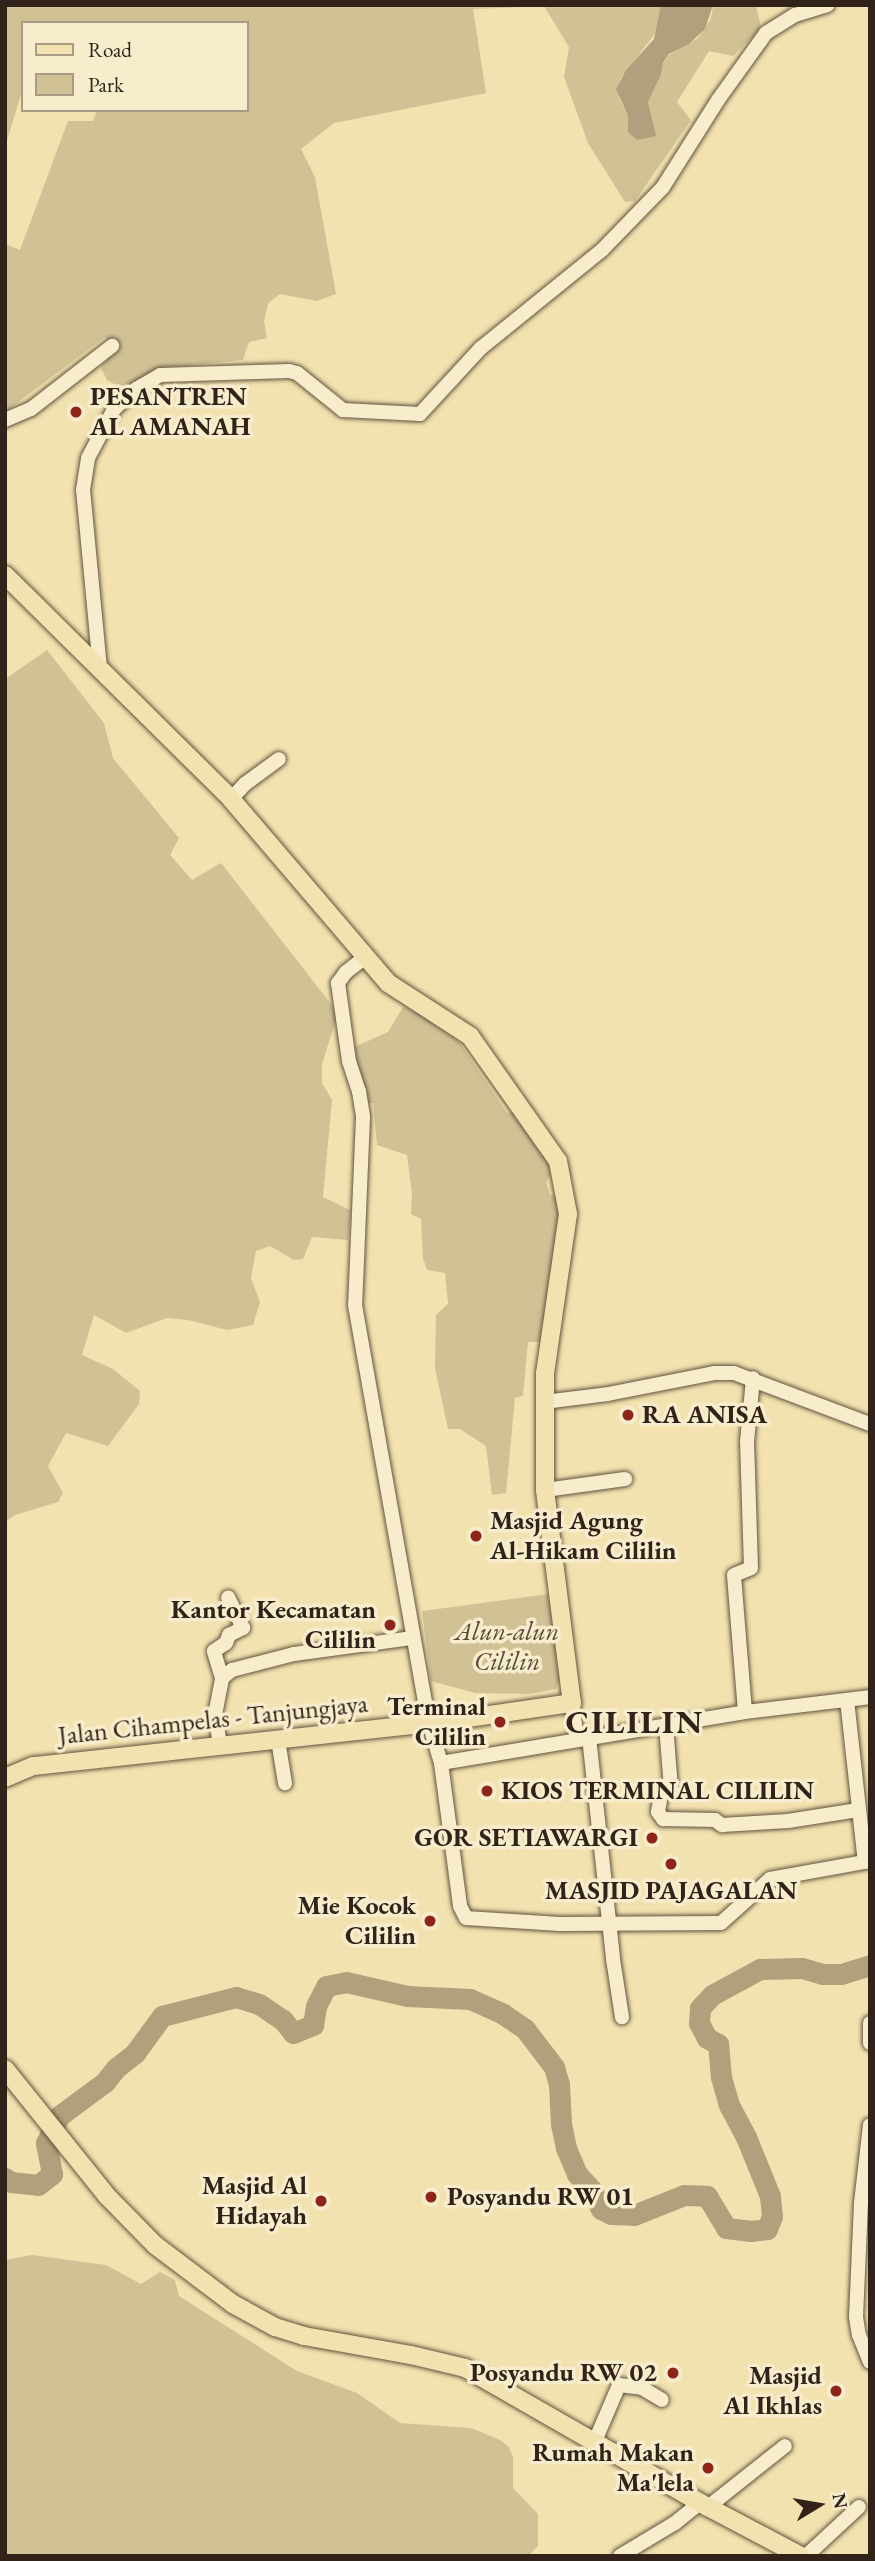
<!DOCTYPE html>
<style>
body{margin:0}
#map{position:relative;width:875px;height:2561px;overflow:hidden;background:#f2e2af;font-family:"EB Garamond",serif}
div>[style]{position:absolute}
.green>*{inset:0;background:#d1c296}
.water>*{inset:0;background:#b0a17c}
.river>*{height:21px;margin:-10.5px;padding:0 10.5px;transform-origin:10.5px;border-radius:10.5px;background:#b0a17c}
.roads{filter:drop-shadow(0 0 2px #61533f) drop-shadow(0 0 2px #61533f)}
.minor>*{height:14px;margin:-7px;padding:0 7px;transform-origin:7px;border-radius:7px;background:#f7eccb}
.major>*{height:18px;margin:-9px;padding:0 9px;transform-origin:9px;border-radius:9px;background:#f2e2af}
.dots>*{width:19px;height:19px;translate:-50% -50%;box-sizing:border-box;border:4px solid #f7eccb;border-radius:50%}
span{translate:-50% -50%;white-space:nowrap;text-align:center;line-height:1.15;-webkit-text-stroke:7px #f7eccb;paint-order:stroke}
.poi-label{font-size:26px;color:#31231a;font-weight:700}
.left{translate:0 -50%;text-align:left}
.right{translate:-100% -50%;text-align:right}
.park-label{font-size:26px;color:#594b39;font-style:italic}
.street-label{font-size:26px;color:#31231a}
.district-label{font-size:33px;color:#31231a;font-weight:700;letter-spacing:2px}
.frame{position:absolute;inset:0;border:7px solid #31231a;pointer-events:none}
.legend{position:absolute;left:21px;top:21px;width:228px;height:91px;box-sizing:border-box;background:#f7eccb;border:2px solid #a89c84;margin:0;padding:9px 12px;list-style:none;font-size:21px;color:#31231a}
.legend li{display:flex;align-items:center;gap:14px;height:35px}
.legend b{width:35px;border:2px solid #a89c84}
.north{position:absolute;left:784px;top:2470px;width:70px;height:70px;-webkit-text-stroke:5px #f7eccb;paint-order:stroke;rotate:79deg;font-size:19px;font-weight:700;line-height:28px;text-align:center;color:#31231a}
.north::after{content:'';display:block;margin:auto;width:24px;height:32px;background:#31231a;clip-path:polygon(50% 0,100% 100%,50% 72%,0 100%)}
</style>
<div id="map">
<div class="green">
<i style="clip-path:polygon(5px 5px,661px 5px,658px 30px,620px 79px,619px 98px,628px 116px,628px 132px,655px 136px,648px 102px,661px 75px,663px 64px,669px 55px,698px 38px,711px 19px,713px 5px,756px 5px,761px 28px,733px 56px,709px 51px,677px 102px,691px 120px,635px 201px,625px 202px,588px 143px,564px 77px,569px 47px,544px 6px,473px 9px,486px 93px,334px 123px,301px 149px,315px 177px,336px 294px,317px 301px,280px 294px,268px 303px,264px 322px,267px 338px,249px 342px,243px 360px,180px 366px,153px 372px,123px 389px,107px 380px,101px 368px,115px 348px,105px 337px,5px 412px,5px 244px,20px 250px,68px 121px,93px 121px,97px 110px,247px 110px,247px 23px,23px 23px,23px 88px,5px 147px)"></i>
<i style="clip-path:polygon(47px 650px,104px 723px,113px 758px,179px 838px,170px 855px,192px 880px,221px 863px,338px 1013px,322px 1064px,322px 1083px,332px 1100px,323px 1197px,350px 1210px,348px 1240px,312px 1237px,303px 1259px,294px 1260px,270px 1246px,256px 1251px,251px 1278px,260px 1302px,253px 1325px,227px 1330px,188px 1320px,167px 1318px,126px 1333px,94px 1315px,82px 1355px,113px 1369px,140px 1391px,139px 1404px,108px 1446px,66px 1433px,48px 1466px,63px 1493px,58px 1502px,15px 1515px,5px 1522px,5px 679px)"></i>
<i style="clip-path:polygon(403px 1007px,417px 1011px,459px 1042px,507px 1113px,517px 1111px,557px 1165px,546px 1182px,550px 1195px,561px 1196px,561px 1222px,542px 1342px,528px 1342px,523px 1396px,515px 1398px,506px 1493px,492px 1495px,486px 1446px,460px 1429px,448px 1429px,435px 1368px,436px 1315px,448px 1304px,445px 1273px,427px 1270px,423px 1258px,421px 1219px,411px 1214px,412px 1194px,407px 1155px,377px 1145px,373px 1103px,354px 1102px,350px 1085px,350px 1049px,388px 1032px)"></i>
<i style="clip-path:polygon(548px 1594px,560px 1679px,556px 1689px,529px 1694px,475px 1693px,431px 1681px,422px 1611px)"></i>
<i style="clip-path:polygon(32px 2255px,106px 2265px,141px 2284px,160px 2272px,175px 2280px,179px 2296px,297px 2371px,357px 2393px,400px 2423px,471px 2428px,500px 2440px,509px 2447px,513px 2457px,513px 2488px,538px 2514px,538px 2546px,528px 2556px,5px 2556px,5px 2260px)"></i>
</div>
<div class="water">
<i style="clip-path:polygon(661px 5px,713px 5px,705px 29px,689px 44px,669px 54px,663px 63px,661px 75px,648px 102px,656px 136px,637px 140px,628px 132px,628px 116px,616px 89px,626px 70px,654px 39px)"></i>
</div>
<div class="river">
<i style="left:5px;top:2178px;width:7px;rotate:34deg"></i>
<i style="left:11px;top:2182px;width:27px;rotate:6deg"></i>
<i style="left:38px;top:2185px;width:18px;rotate:-38deg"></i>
<i style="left:52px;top:2174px;width:32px;rotate:-101deg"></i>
<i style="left:46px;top:2143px;width:30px;rotate:-64deg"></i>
<i style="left:59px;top:2116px;width:57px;rotate:-36.5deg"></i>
<i style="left:105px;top:2082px;width:18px;rotate:-52deg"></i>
<i style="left:116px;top:2068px;width:24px;rotate:-38deg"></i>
<i style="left:135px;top:2053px;width:46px;rotate:-53.9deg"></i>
<i style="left:162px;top:2016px;width:76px;rotate:-14.4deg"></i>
<i style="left:236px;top:1997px;width:24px;rotate:17deg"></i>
<i style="left:259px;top:2004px;width:29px;rotate:34deg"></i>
<i style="left:283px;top:2020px;width:16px;rotate:52deg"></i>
<i style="left:293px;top:2033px;width:22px;rotate:-22deg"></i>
<i style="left:313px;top:2025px;width:19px;rotate:-81deg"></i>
<i style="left:316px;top:2006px;width:22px;rotate:-63deg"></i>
<i style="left:326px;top:1986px;width:20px;rotate:-11deg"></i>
<i style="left:346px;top:1982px;width:63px;rotate:12.9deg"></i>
<i style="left:407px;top:1996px;width:63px;rotate:2.7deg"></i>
<i style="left:470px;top:1999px;width:36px;rotate:24deg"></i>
<i style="left:503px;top:2014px;width:27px;rotate:34deg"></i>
<i style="left:525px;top:2029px;width:48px;rotate:52.7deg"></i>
<i style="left:554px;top:2067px;width:18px;rotate:74deg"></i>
<i style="left:559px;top:2084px;width:40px;rotate:87.1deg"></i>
<i style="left:561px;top:2124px;width:25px;rotate:78deg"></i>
<i style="left:566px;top:2148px;width:28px;rotate:67deg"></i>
<i style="left:577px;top:2174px;width:22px;rotate:47deg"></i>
<i style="left:592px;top:2190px;width:21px;rotate:65deg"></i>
<i style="left:601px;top:2209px;width:11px;rotate:27deg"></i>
<i style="left:611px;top:2214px;width:23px;rotate:2deg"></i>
<i style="left:634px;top:2215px;width:54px;rotate:-21.8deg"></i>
<i style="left:684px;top:2195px;width:23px;rotate:2deg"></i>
<i style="left:707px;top:2196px;width:37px;rotate:59deg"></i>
<i style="left:726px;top:2228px;width:25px;rotate:7deg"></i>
<i style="left:751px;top:2231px;width:16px;rotate:-7deg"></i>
<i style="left:767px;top:2229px;width:14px;rotate:-69deg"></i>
<i style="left:772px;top:2216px;width:20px;rotate:-96deg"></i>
<i style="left:770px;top:2196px;width:64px;rotate:-112.1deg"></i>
<i style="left:746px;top:2137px;width:36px;rotate:-118deg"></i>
<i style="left:729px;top:2105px;width:29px;rotate:-106deg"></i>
<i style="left:721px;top:2077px;width:33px;rotate:-95deg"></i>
<i style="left:718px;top:2044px;width:13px;rotate:-151deg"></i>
<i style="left:707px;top:2038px;width:17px;rotate:-118deg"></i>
<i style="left:699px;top:2023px;width:15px;rotate:-86deg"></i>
<i style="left:700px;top:2008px;width:18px;rotate:-47deg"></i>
<i style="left:712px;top:1995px;width:55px;rotate:-28.4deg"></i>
<i style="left:760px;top:1969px;width:42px;rotate:-1.4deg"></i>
<i style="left:802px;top:1968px;width:22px;rotate:16deg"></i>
<i style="left:823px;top:1974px;width:18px"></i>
<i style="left:841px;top:1974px;width:30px;rotate:-17deg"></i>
</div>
<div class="roads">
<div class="minor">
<i style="left:5px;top:420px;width:28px;rotate:-23deg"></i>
<i style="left:31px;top:409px;width:103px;rotate:-37.9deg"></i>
<i style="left:100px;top:669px;width:180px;rotate:-95.4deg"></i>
<i style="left:83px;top:490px;width:32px;rotate:-81deg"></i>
<i style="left:88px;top:458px;width:55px;rotate:-62deg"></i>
<i style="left:114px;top:409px;width:30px;rotate:-42deg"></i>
<i style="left:136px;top:389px;width:28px;rotate:-30deg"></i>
<i style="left:160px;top:375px;width:129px;rotate:-1.8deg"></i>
<i style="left:289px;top:371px;width:8px;rotate:14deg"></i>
<i style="left:297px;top:373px;width:59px;rotate:38.8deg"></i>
<i style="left:343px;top:410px;width:77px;rotate:3deg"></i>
<i style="left:420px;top:414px;width:90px;rotate:-47.3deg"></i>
<i style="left:481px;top:348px;width:156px;rotate:-39deg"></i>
<i style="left:602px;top:250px;width:88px;rotate:-45.9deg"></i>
<i style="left:663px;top:187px;width:103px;rotate:-57.7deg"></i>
<i style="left:718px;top:100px;width:82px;rotate:-54.4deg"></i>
<i style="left:766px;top:33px;width:34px;rotate:-32deg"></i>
<i style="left:795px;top:15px;width:34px;rotate:-17deg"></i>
<i style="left:231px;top:799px;width:21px;rotate:-47deg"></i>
<i style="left:245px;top:784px;width:42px;rotate:-36.3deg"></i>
<i style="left:364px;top:958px;width:23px;rotate:142deg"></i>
<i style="left:346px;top:972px;width:14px;rotate:126deg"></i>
<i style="left:338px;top:983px;width:79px;rotate:82deg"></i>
<i style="left:349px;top:1061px;width:32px;rotate:72deg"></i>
<i style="left:359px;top:1091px;width:26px;rotate:81deg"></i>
<i style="left:363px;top:1117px;width:188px;rotate:92.4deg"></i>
<i style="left:355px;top:1305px;width:424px;rotate:80deg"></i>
<i style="left:429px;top:1723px;width:42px;rotate:73.3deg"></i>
<i style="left:441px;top:1763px;width:308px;rotate:-9.5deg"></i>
<i style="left:745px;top:1712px;width:126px;rotate:-6.8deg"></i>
<i style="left:544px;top:1402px;width:64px;rotate:-7.1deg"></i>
<i style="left:608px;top:1394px;width:108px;rotate:-11.2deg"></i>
<i style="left:714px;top:1373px;width:20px"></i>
<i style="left:734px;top:1373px;width:145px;rotate:20.6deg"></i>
<i style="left:545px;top:1490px;width:81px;rotate:-7.8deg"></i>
<i style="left:222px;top:1678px;width:13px;rotate:-39deg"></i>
<i style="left:232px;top:1670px;width:64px;rotate:-14.5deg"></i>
<i style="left:294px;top:1654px;width:120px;rotate:-7.7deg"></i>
<i style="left:847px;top:1700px;width:163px;rotate:83.7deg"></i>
<i style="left:572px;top:1703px;width:36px;rotate:82deg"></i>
<i style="left:745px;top:1712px;width:137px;rotate:-94.6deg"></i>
<i style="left:734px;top:1575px;width:18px;rotate:-22deg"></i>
<i style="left:751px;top:1568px;width:126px;rotate:-91.8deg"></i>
<i style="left:747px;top:1442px;width:64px;rotate:-84.6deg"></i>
<i style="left:666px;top:1725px;width:63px;rotate:85.5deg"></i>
<i style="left:671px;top:1788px;width:9px;rotate:174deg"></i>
<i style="left:662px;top:1789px;width:23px;rotate:100deg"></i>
<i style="left:658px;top:1812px;width:9px;rotate:54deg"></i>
<i style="left:663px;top:1819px;width:52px;rotate:1.1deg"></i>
<i style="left:715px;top:1820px;width:9px;rotate:36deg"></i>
<i style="left:722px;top:1825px;width:66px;rotate:-3.5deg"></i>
<i style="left:788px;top:1821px;width:71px;rotate:-8.9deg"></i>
<i style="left:589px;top:1737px;width:223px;rotate:83.8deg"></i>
<i style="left:613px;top:1959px;width:59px;rotate:81.2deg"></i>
<i style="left:278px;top:1740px;width:44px;rotate:80.8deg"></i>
<i style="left:220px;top:1745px;width:30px;rotate:-99deg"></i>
<i style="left:215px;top:1715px;width:38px;rotate:-79deg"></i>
<i style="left:222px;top:1678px;width:28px;rotate:-107deg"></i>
<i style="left:214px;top:1651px;width:14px;rotate:-34deg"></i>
<i style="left:226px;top:1643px;width:9px;rotate:-69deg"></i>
<i style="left:229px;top:1635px;width:16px;rotate:-27deg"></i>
<i style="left:243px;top:1628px;width:34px;rotate:-116deg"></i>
<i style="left:441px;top:1763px;width:144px;rotate:82.4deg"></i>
<i style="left:460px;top:1906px;width:13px;rotate:63deg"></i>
<i style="left:466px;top:1918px;width:94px;rotate:3.7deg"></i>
<i style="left:560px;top:1924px;width:161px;rotate:-0.4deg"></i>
<i style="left:721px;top:1923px;width:66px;rotate:-41.9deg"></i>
<i style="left:770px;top:1879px;width:102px;rotate:-10.2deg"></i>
<i style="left:870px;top:2023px;width:20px;rotate:90deg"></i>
<i style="left:870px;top:2125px;width:79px;rotate:96.6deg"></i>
<i style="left:861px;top:2203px;width:114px;rotate:92.5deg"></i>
<i style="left:856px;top:2317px;width:18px;rotate:81deg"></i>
<i style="left:859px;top:2335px;width:29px;rotate:68deg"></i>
<i style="left:595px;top:2441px;width:61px;rotate:-66.8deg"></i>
<i style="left:619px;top:2385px;width:23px;rotate:7deg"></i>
<i style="left:642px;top:2388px;width:23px;rotate:31deg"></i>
<i style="left:708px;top:2507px;width:98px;rotate:-38.4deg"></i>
<i style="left:620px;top:2556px;width:64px;rotate:-31deg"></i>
<i style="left:675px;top:2523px;width:33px;rotate:-39deg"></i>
<i style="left:806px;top:2556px;width:72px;rotate:-42.8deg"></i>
</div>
<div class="major">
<i style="left:5px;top:575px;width:318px;rotate:44.7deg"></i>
<i style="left:231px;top:799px;width:242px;rotate:49.5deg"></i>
<i style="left:388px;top:983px;width:98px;rotate:32.9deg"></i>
<i style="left:470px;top:1036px;width:153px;rotate:54.9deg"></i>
<i style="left:558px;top:1161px;width:54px;rotate:79.3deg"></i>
<i style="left:568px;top:1214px;width:161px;rotate:98.2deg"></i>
<i style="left:545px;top:1373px;width:117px;rotate:90deg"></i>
<i style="left:545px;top:1490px;width:215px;rotate:82.8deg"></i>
<i style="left:572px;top:1703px;width:124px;rotate:171.7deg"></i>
<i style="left:449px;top:1721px;width:418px;rotate:173.8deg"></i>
<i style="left:33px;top:1766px;width:30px;rotate:157deg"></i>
<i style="left:5px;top:2069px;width:163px;rotate:51.2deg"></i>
<i style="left:107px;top:2196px;width:69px;rotate:45.6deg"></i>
<i style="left:155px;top:2245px;width:98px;rotate:37.1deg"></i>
<i style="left:233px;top:2304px;width:48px;rotate:28.7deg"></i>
<i style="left:275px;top:2327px;width:30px;rotate:17deg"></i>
<i style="left:304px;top:2336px;width:109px;rotate:10.1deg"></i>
<i style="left:411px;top:2355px;width:56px;rotate:13.5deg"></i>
<i style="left:465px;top:2368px;width:280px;rotate:29.8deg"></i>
<i style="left:708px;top:2507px;width:105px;rotate:27.8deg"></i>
</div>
</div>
<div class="dots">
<i style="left:76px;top:412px;background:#8f2418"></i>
<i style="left:628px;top:1415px;background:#8f2418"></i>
<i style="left:476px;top:1536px;background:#8f2418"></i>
<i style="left:390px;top:1625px;background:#8f2418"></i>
<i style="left:500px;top:1722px;background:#8f2418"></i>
<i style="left:487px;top:1791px;background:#8f2418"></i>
<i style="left:652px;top:1838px;background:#8f2418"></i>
<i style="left:671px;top:1864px;background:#8f2418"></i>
<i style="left:430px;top:1921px;background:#8f2418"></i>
<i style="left:431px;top:2197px;background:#8f2418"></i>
<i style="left:321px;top:2201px;background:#8f2418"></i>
<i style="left:673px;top:2373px;background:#8f2418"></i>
<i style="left:836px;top:2391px;background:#8f2418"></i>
<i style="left:708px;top:2468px;background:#8f2418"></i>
</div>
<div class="poi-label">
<span class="left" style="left:90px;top:412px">PESANTREN<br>AL AMANAH</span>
<span class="left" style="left:642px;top:1415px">RA ANISA</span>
<span class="left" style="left:490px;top:1536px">Masjid Agung<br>Al-Hikam Cililin</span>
<span class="right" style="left:376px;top:1625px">Kantor Kecamatan<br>Cililin</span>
<span class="right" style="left:486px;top:1722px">Terminal<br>Cililin</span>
<span class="left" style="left:501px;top:1791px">KIOS TERMINAL CILILIN</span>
<span class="right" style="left:638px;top:1838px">GOR SETIAWARGI</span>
<span style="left:671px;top:1891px">MASJID PAJAGALAN</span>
<span class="right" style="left:416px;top:1921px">Mie Kocok<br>Cililin</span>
<span class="right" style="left:307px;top:2201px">Masjid Al<br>Hidayah</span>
<span class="left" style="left:447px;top:2197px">Posyandu RW 01</span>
<span class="right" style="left:657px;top:2373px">Posyandu RW 02</span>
<span class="right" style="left:822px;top:2391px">Masjid<br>Al Ikhlas</span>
<span class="right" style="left:694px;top:2468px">Rumah Makan<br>Ma'lela</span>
</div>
<div class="park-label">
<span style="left:507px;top:1647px">Alun-alun<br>Cililin</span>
</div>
<div class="street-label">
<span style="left:213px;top:1720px;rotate:-6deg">Jalan Cihampelas - Tanjungjaya</span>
</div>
<div class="district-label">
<span style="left:635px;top:1722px">CILILIN</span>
</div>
<div class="frame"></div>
<ul class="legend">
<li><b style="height:9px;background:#f2e2af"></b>Road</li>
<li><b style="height:19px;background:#d1c296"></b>Park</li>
</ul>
<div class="north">N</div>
</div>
